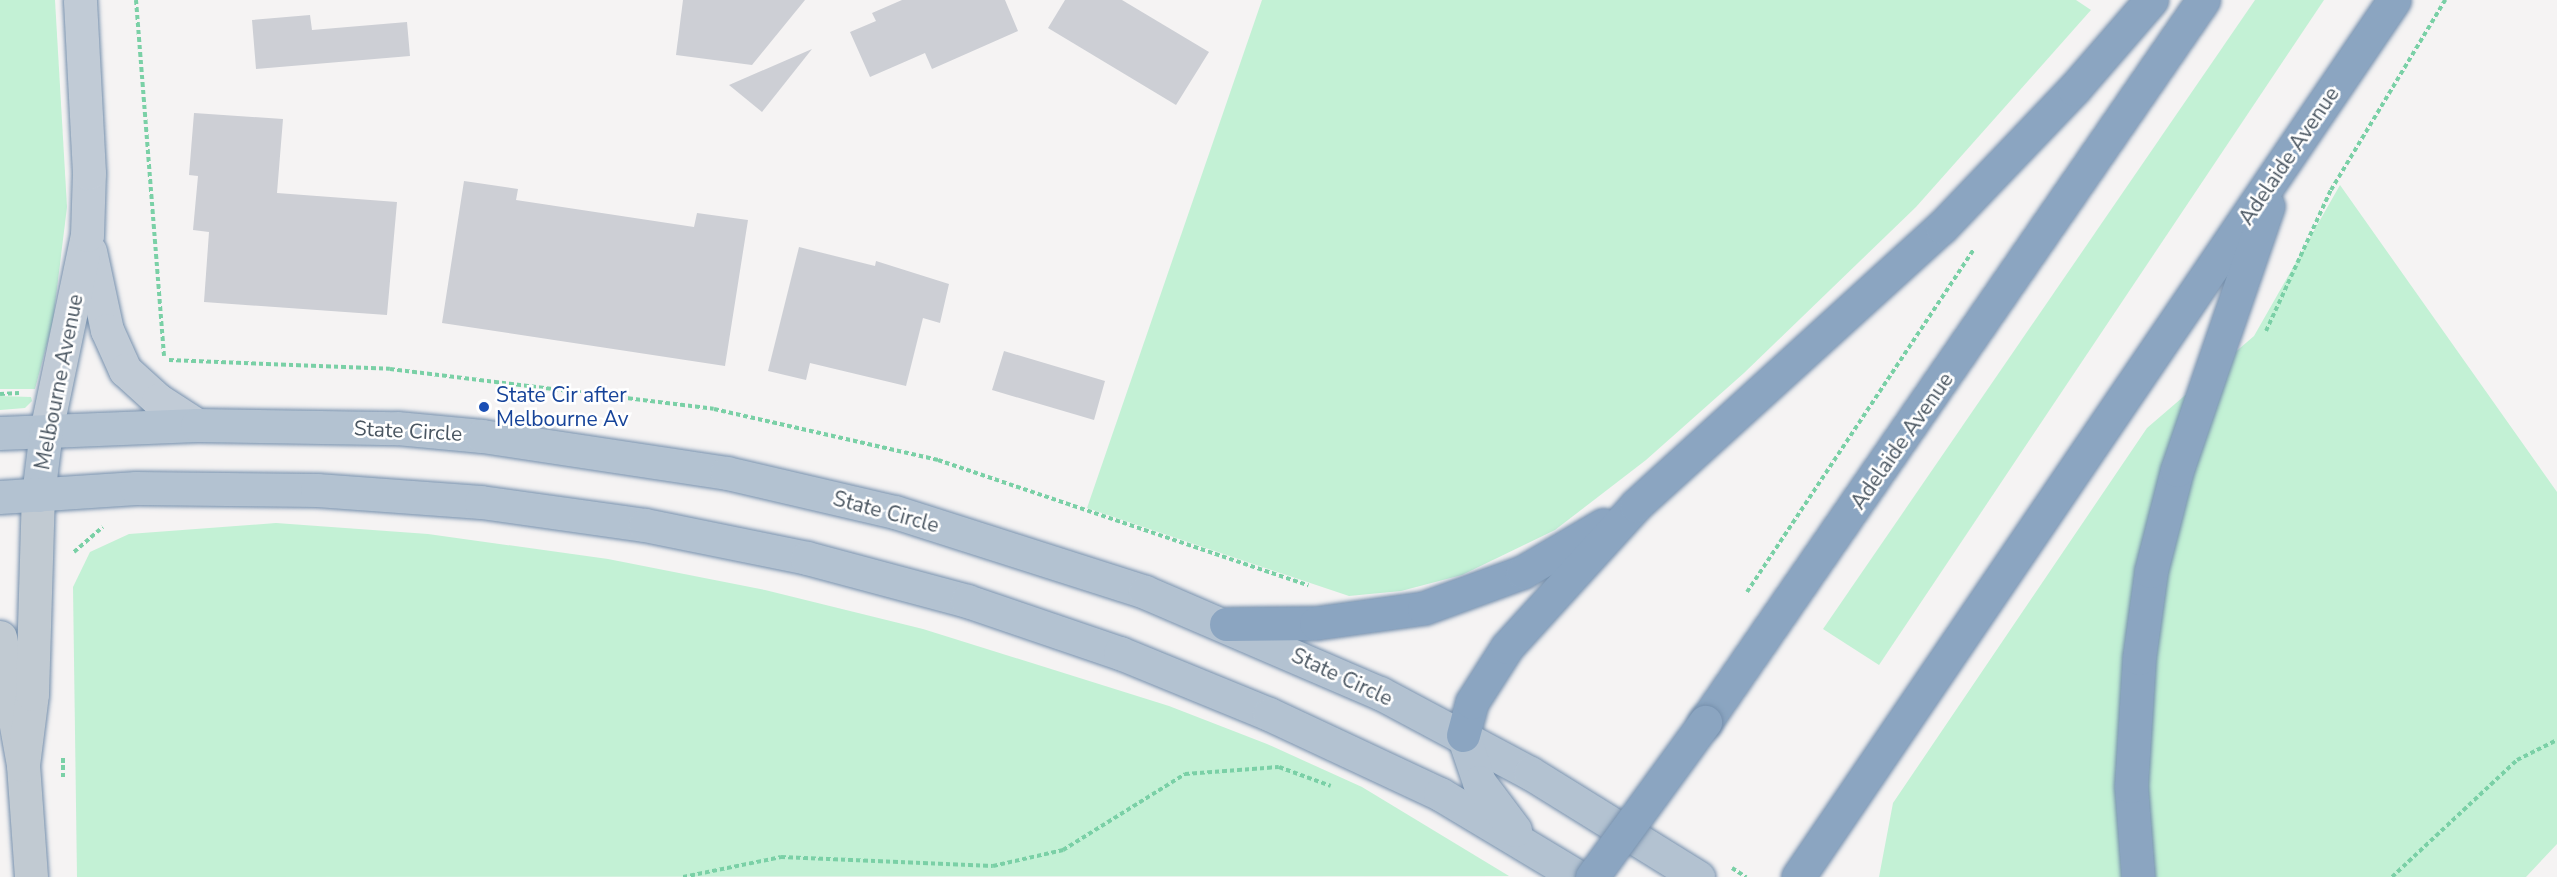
<!DOCTYPE html>
<style>
body{margin:0}
#map{position:relative;width:2557px;height:877px;overflow:hidden;background:#f5f3f3;font-family:"Nunito Sans",sans-serif}
div>[style]{position:absolute}
.green>*{inset:0;background:#c3f1d5}
.building>*{inset:0;background:#cdcfd5}
.path>*{height:4px;margin-top:-2px;transform-origin:0;background:repeating-linear-gradient(90deg,#7ad0a6 0 4.5px,transparent 0 7.5px)}
.roads{filter:drop-shadow(0 0 2px #7690ad) drop-shadow(0 0 2px #7690ad)}
.minor>*{height:33px;margin:-16.5px;padding:0 16.5px;transform-origin:16.5px;border-radius:16.5px;background:#c1cad2}
.secondary>*{height:33px;margin:-16.5px;padding:0 16.5px;transform-origin:16.5px;border-radius:16.5px;background:#c1cbd6}
.primary>*{height:33px;margin:-16.5px;padding:0 16.5px;transform-origin:16.5px;border-radius:16.5px;background:#b3c2d1}
.motorway>*{height:33px;margin:-16.5px;padding:0 16.5px;transform-origin:16.5px;border-radius:16.5px;background:#8ba5c1}
.bridges{filter:drop-shadow(0 0 2px #7690ad) drop-shadow(0 0 2px #7690ad)}
.motorway-bridge>*{height:33px;margin:-16.5px;padding:0 16.5px;transform-origin:16.5px;border-radius:16.5px;background:#8ba5c1}
.dots>*{width:16px;height:16px;translate:-50% -50%;box-sizing:border-box;border:3px solid #fff;border-radius:50%}
span{translate:-50% -50%;white-space:nowrap;text-align:center;line-height:1.15;-webkit-text-stroke:5px #fff;paint-order:stroke}
.street-label{font-size:21px;color:#4a5661}
.transit-label{font-size:21px;color:#164399}
.left{translate:0 -50%;text-align:left}
</style>
<div id="map">
<div class="green">
<i style="clip-path:polygon(0 0,55px 0,67px 207px,53px 321px,35px 389px,0 389px)"></i>
<i style="clip-path:polygon(1262px 0,2076px 0,2091px 10px,1916px 207px,1744px 373px,1646px 460px,1555px 530px,1462px 575px,1401px 591px,1349px 596px,1087px 508px)"></i>
<i style="clip-path:polygon(2255px 0,2324px 0,1879px 665px,1823px 629px)"></i>
<i style="clip-path:polygon(2340px 185px,2557px 492px,2557px 844px,2526px 877px,1879px 877px,1893px 803px,2147px 428px,2254px 336px)"></i>
<i style="clip-path:polygon(0 396px,31px 397px,32px 401px,25px 408px,0 410px)"></i>
<i style="clip-path:polygon(276px 523px,428px 534px,608px 559px,765px 590px,923px 629px,1169px 706px,1267px 744px,1362px 787px,1509px 876px,77px 877px,73px 587px,90px 552px,129px 534px)"></i>
</div>
<div class="building">
<i style="clip-path:polygon(683px 0,805px 0,752px 65px,676px 55px)"></i>
<i style="clip-path:polygon(902px 0,1005px 0,1018px 31px,932px 69px,925px 53px,870px 77px,850px 32px,876px 21px,872px 13px)"></i>
<i style="clip-path:polygon(1065px 0,1122px 0,1209px 52px,1176px 105px,1048px 28px)"></i>
<i style="clip-path:polygon(310px 15px,312px 30px,407px 22px,410px 56px,256px 69px,252px 20px)"></i>
<i style="clip-path:polygon(812px 49px,762px 112px,729px 85px)"></i>
<i style="clip-path:polygon(194px 113px,283px 119px,277px 193px,397px 202px,387px 315px,204px 302px,209px 232px,193px 230px,198px 176px,189px 175px)"></i>
<i style="clip-path:polygon(464px 181px,518px 189px,516px 200px,694px 227px,697px 213px,748px 220px,725px 366px,442px 323px)"></i>
<i style="clip-path:polygon(799px 247px,875px 266px,876px 261px,949px 284px,940px 323px,923px 318px,906px 386px,810px 363px,806px 380px,768px 371px)"></i>
<i style="clip-path:polygon(1004px 351px,1105px 381px,1094px 420px,992px 390px)"></i>
</div>
<div class="path">
<i style="left:136px;top:0;width:357px;rotate:85.5deg"></i>
<i style="left:2266px;top:331px;width:155px;rotate:-65.3deg"></i>
<i style="left:2331px;top:190px;width:222px;rotate:-59deg"></i>
<i style="left:169px;top:360px;width:221px;rotate:2.3deg"></i>
<i style="left:390px;top:369px;width:326px;rotate:7deg"></i>
<i style="left:714px;top:409px;width:230px;rotate:12.8deg"></i>
<i style="left:938px;top:460px;width:391px;rotate:18.7deg"></i>
<i style="left:0;top:394px;width:19px;rotate:-3deg"></i>
<i style="left:74px;top:552px;width:38px;rotate:-41deg"></i>
<i style="left:1747px;top:592px;width:410px;rotate:-56.5deg"></i>
<i style="left:63px;top:758px;width:22px;rotate:90deg"></i>
<i style="left:1732px;top:868px;width:17px;rotate:33deg"></i>
<i style="left:683px;top:877px;width:100px;rotate:-11.5deg"></i>
<i style="left:781px;top:857px;width:212px;rotate:2.4deg"></i>
<i style="left:993px;top:866px;width:72px;rotate:-12.9deg"></i>
<i style="left:1063px;top:850px;width:144px;rotate:-31.9deg"></i>
<i style="left:1185px;top:774px;width:94px;rotate:-4.3deg"></i>
<i style="left:1279px;top:767px;width:55px;rotate:20.1deg"></i>
<i style="left:2392px;top:877px;width:171px;rotate:-43.1deg"></i>
<i style="left:2517px;top:760px;width:45px;rotate:-26.6deg"></i>
</div>
<div class="roads">
<div class="minor">
<i style="left:0;top:637px;width:130px;rotate:79.8deg"></i>
<i style="left:23px;top:765px;width:112px;rotate:85.9deg"></i>
<i style="left:23px;top:765px;width:72px;rotate:-82.8deg"></i>
<i style="left:32px;top:694px;width:199px;rotate:-88.3deg"></i>
</div>
<div class="secondary">
<i style="left:90px;top:251px;width:81px;rotate:77.9deg"></i>
<i style="left:107px;top:330px;width:44px;rotate:65.8deg"></i>
<i style="left:125px;top:370px;width:45px;rotate:42.3deg"></i>
<i style="left:158px;top:400px;width:46px;rotate:32.7deg"></i>
<i style="left:46px;top:431px;width:200px;rotate:-78.2deg"></i>
<i style="left:87px;top:235px;width:62px;rotate:-88.2deg"></i>
<i style="left:89px;top:173px;width:173px;rotate:-93deg"></i>
</div>
<div class="primary">
<i style="left:0;top:433px;width:197px;rotate:-2.3deg"></i>
<i style="left:197px;top:425px;width:200px;rotate:0.9deg"></i>
<i style="left:397px;top:428px;width:85px;rotate:5.4deg"></i>
<i style="left:482px;top:436px;width:248px;rotate:8.6deg"></i>
<i style="left:727px;top:473px;width:172px;rotate:13.1deg"></i>
<i style="left:895px;top:512px;width:262px;rotate:17.7deg"></i>
<i style="left:1145px;top:592px;width:256px;rotate:23.3deg"></i>
<i style="left:1380px;top:693px;width:170px;rotate:28.1deg"></i>
<i style="left:1530px;top:773px;width:198px;rotate:31.8deg"></i>
<i style="left:38px;top:495px;width:64px;rotate:-82.9deg"></i>
<i style="left:0;top:497px;width:136px;rotate:-3.8deg"></i>
<i style="left:136px;top:488px;width:181px;rotate:0.6deg"></i>
<i style="left:317px;top:490px;width:164px;rotate:4.2deg"></i>
<i style="left:481px;top:502px;width:166px;rotate:8deg"></i>
<i style="left:645px;top:525px;width:165px;rotate:11.5deg"></i>
<i style="left:807px;top:558px;width:166px;rotate:15deg"></i>
<i style="left:967px;top:601px;width:162px;rotate:18.8deg"></i>
<i style="left:1120px;top:653px;width:161px;rotate:22.3deg"></i>
<i style="left:1269px;top:714px;width:189px;rotate:25.1deg"></i>
<i style="left:1440px;top:794px;width:161px;rotate:31deg"></i>
<i style="left:1463px;top:735px;width:50px;rotate:71.2deg"></i>
<i style="left:1479px;top:782px;width:60px;rotate:53.1deg"></i>
</div>
<div class="motorway">
<i style="left:1226px;top:624px;width:90px;rotate:-0.6deg"></i>
<i style="left:1316px;top:623px;width:109px;rotate:-7.9deg"></i>
<i style="left:1424px;top:608px;width:105px;rotate:-20deg"></i>
<i style="left:1523px;top:572px;width:93px;rotate:-30.4deg"></i>
<i style="left:1705px;top:722px;width:877px;rotate:-55.4deg"></i>
<i style="left:1463px;top:735px;width:34px;rotate:-75deg"></i>
<i style="left:1472px;top:702px;width:65px;rotate:-57.5deg"></i>
<i style="left:1507px;top:647px;width:192px;rotate:-47.7deg"></i>
<i style="left:1636px;top:505px;width:413px;rotate:-42.3deg"></i>
<i style="left:1942px;top:227px;width:191px;rotate:-46.3deg"></i>
<i style="left:2074px;top:89px;width:118px;rotate:-49.1deg"></i>
<i style="left:1798px;top:877px;width:1060px;rotate:-55.8deg"></i>
<i style="left:2138px;top:877px;width:91px;rotate:-94.4deg"></i>
<i style="left:2131px;top:786px;width:128px;rotate:-86.4deg"></i>
<i style="left:2139px;top:658px;width:88px;rotate:-82.1deg"></i>
<i style="left:2151px;top:571px;width:104px;rotate:-75.6deg"></i>
<i style="left:2177px;top:470px;width:279px;rotate:-71deg"></i>
</div>
</div>
<div class="bridges">
<div class="motorway-bridge">
<i style="left:1592px;top:877px;width:192px;rotate:-53.9deg"></i>
</div>
</div>
<div class="dots">
<i style="left:484px;top:407px;background:#1a4fb4"></i>
</div>
<div class="street-label">
<span style="left:2289px;top:156px;rotate:-56deg">Adelaide Avenue</span>
<span style="left:59px;top:382px;rotate:-79deg">Melbourne Avenue</span>
<span style="left:408px;top:431px;rotate:3deg">State Circle</span>
<span style="left:1902px;top:441px;rotate:-55deg">Adelaide Avenue</span>
<span style="left:886px;top:512px;rotate:15deg">State Circle</span>
<span style="left:1342px;top:677px;rotate:25deg">State Circle</span>
</div>
<div class="transit-label">
<span class="left" style="left:496px;top:407px">State Cir after<br>Melbourne Av</span>
</div>
</div>
